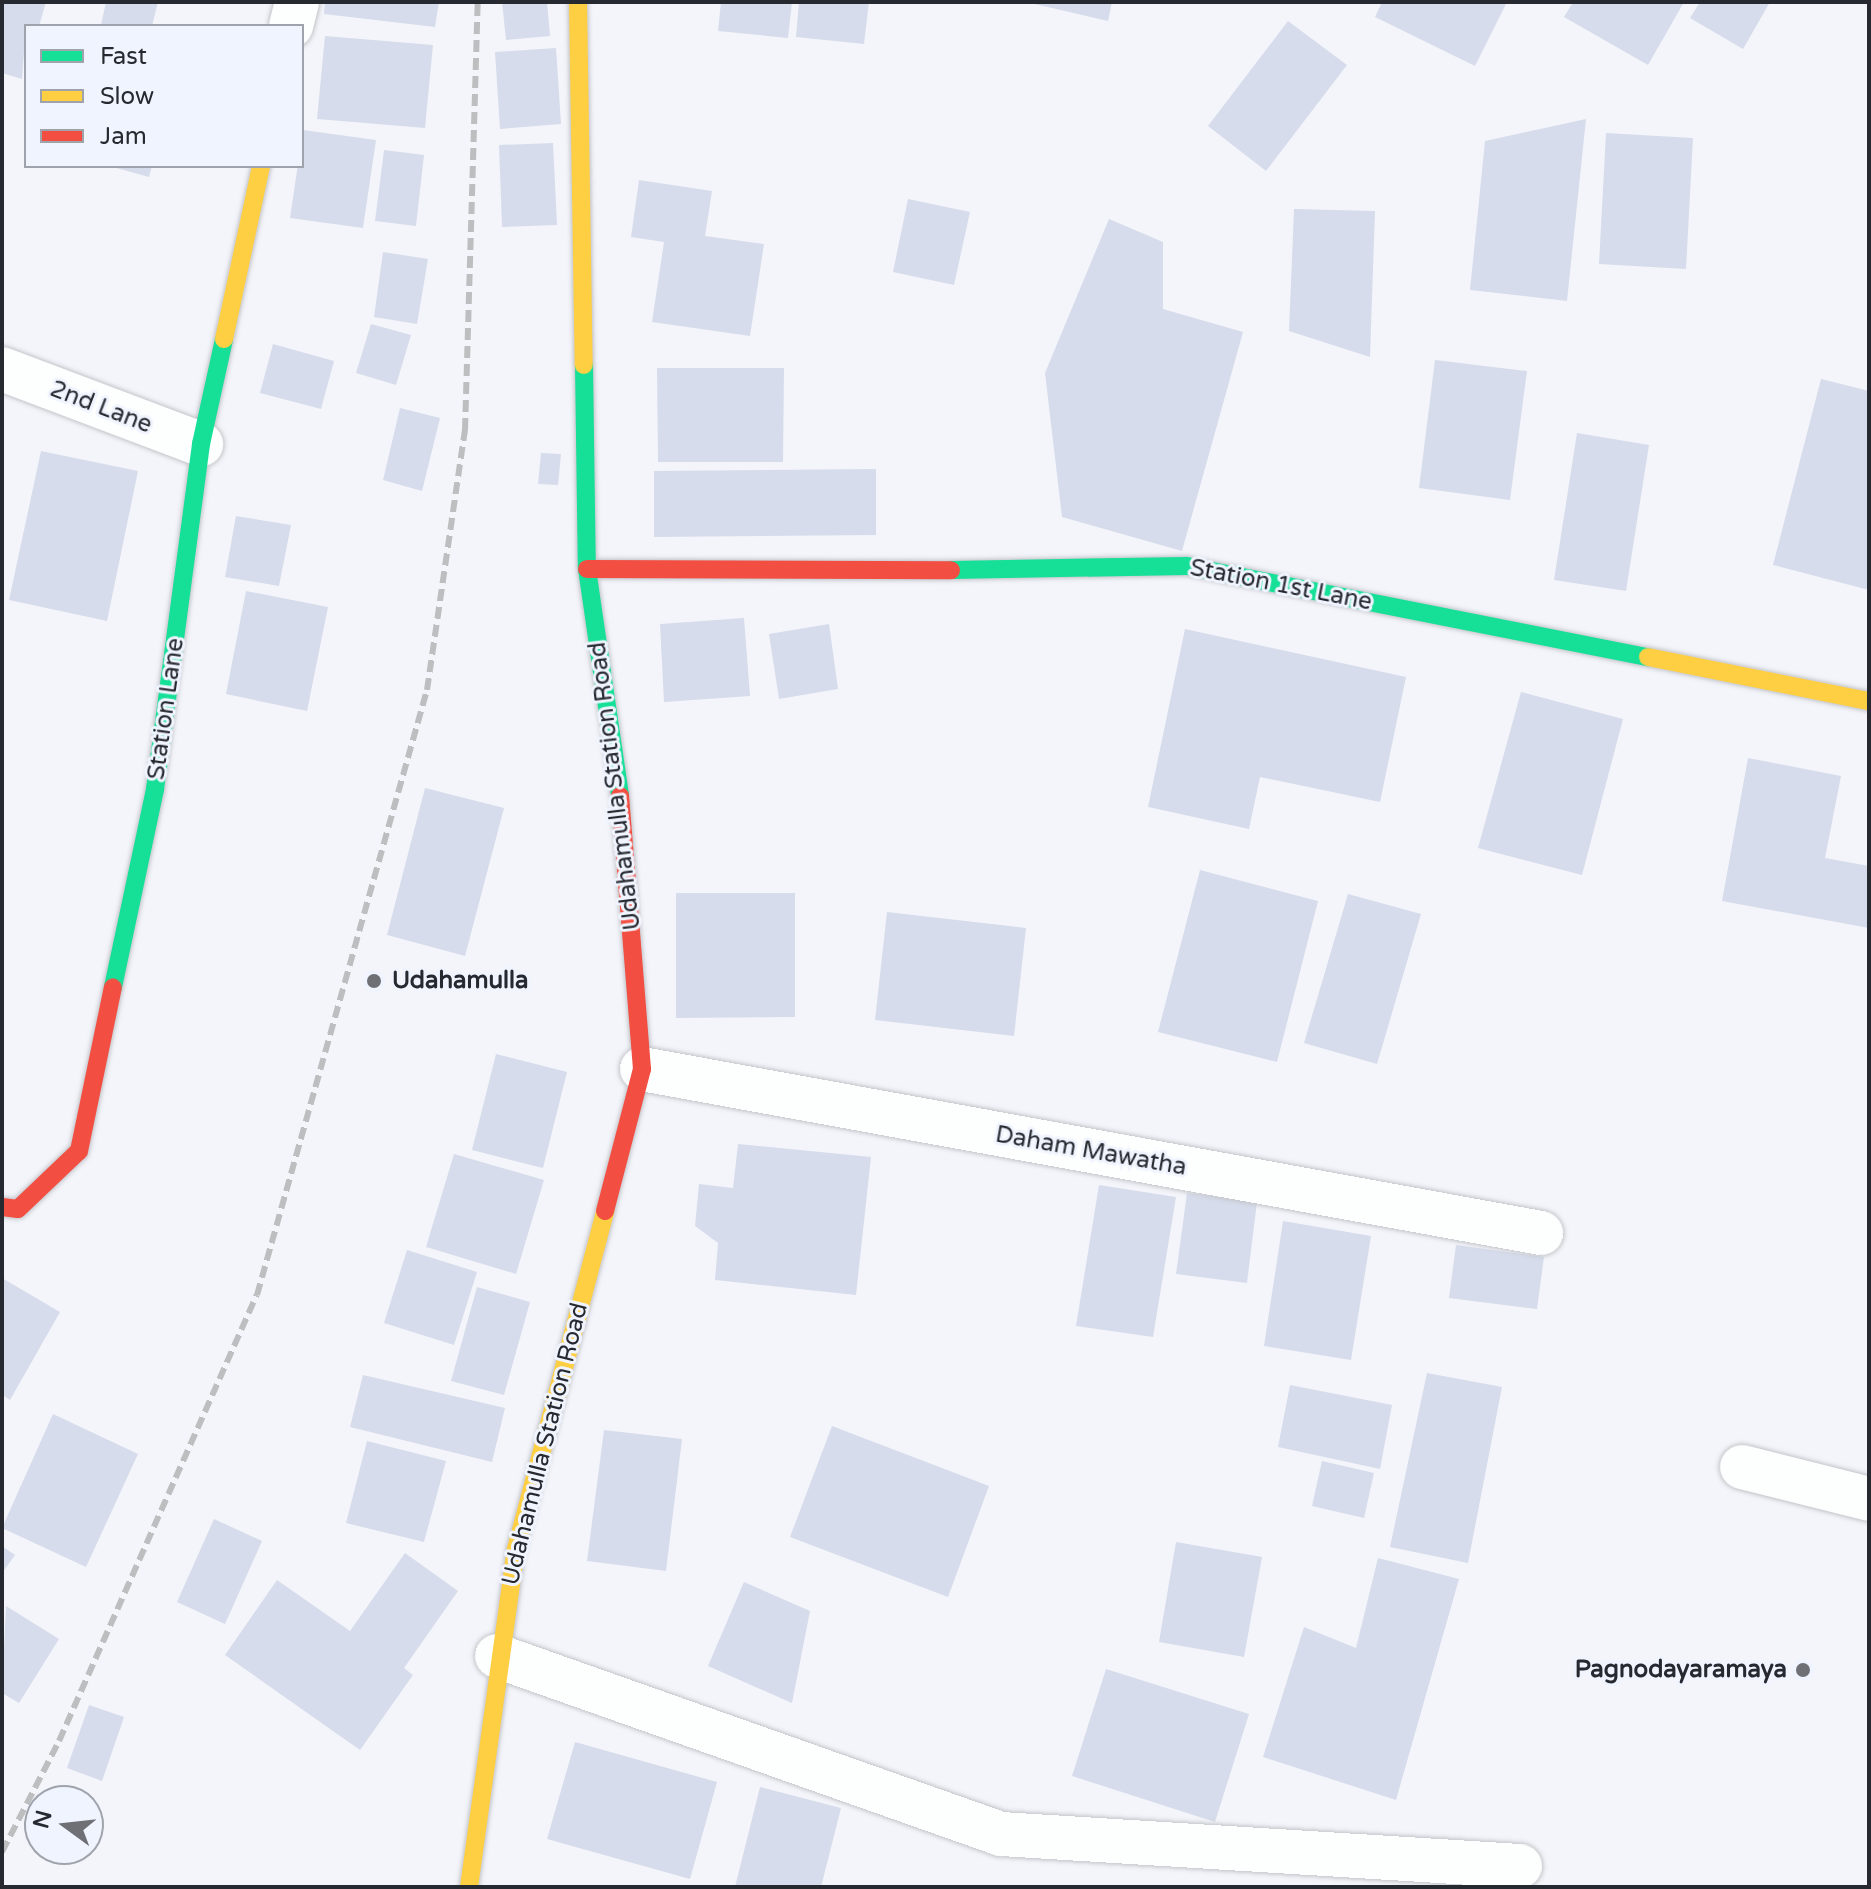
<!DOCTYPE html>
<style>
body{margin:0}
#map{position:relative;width:1871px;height:1889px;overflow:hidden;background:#f4f5fa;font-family:"Varela Round",sans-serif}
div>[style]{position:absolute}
.building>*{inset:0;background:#d6dceb}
.roads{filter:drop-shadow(0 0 2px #c3c5ca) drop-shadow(0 0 2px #c3c5ca)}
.street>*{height:44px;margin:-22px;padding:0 22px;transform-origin:22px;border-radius:22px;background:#fdfefe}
.fast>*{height:18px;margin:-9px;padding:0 9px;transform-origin:9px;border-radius:9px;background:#16e098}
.slow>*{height:18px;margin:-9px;padding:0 9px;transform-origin:9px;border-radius:9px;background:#ffcf43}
.jam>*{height:18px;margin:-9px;padding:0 9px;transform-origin:9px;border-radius:9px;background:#f24e42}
.rail>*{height:6px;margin-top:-3px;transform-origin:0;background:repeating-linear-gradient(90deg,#bdbebf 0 12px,transparent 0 18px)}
.dots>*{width:22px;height:22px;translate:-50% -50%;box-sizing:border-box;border:4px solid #f0f4fe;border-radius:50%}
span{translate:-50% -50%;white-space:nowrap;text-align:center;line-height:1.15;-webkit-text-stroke:6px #f0f4fe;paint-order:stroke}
.street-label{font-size:24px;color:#26292f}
.poi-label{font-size:24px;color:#26292f;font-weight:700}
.left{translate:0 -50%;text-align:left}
.right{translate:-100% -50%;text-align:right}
.frame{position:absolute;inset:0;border:4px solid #26292f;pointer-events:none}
.legend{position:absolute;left:24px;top:24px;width:280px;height:144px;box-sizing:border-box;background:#f0f4fe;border:2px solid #9fa3ab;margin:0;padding:10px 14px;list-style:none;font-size:24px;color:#26292f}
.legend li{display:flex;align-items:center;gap:16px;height:40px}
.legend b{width:40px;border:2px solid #9fa3ab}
.north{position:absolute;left:24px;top:1785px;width:80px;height:80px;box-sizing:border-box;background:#f0f4fe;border:2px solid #9fa3ab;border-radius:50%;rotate:285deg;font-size:22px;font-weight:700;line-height:32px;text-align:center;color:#26292f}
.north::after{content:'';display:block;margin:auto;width:28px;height:36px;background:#6e7076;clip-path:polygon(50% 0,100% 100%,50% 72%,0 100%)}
</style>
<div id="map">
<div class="building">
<i style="clip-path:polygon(2px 2px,46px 2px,39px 26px,26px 26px,22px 79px,2px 73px)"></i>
<i style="clip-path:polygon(106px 2px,158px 2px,152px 26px,101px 25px)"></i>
<i style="clip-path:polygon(325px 2px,439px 2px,435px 27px,324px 14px)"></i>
<i style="clip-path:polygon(502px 2px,547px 2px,550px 36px,506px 40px)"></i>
<i style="clip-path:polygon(721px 2px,792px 2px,788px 38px,718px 31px)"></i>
<i style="clip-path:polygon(799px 2px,869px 2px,864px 44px,796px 37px)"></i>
<i style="clip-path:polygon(1026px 2px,1112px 2px,1108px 21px)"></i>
<i style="clip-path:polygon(1382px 2px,1507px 2px,1475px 66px,1375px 17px)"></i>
<i style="clip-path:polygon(1573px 2px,1684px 2px,1648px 65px,1564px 17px)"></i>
<i style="clip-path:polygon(1700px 2px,1770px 2px,1743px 49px,1690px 18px)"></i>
<i style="clip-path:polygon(1288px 21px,1347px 65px,1266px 171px,1208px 126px)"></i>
<i style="clip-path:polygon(325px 36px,433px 45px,425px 128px,317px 119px)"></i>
<i style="clip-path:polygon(556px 48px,561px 124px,500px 129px,495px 52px)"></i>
<i style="clip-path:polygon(1586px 119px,1567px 301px,1470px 290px,1485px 141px)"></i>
<i style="clip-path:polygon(303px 130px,376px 140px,363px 228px,290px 218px)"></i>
<i style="clip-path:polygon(1606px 133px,1693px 138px,1686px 269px,1599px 264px)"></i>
<i style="clip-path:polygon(553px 143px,557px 225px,502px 227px,499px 145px)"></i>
<i style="clip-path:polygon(384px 150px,424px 155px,416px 226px,375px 221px)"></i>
<i style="clip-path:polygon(109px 166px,152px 166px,149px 177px)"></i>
<i style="clip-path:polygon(639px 180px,712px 191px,705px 236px,764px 244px,750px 336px,652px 322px,664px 242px,631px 237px)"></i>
<i style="clip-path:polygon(908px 199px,970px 212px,954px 285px,893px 272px)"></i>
<i style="clip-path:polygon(1294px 209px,1375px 211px,1370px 357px,1289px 331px)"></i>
<i style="clip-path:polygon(1109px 219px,1163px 242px,1163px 309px,1243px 332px,1182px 551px,1062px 517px,1045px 373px)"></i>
<i style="clip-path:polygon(383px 252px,428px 259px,417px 324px,374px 317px)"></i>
<i style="clip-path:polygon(371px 324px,411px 335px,396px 385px,356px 373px)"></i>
<i style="clip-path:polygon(273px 344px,334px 361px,321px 409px,260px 393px)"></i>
<i style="clip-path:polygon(1435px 360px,1527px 371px,1510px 500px,1419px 488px)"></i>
<i style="clip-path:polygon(657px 368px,784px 368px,783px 462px,658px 462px)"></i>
<i style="clip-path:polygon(1821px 379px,1869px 391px,1869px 590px,1773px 565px)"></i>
<i style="clip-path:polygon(400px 408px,440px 418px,422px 491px,383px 480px)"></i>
<i style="clip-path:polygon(1577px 433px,1649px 445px,1626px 591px,1554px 580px)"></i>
<i style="clip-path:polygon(41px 451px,138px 471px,107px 621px,9px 600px)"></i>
<i style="clip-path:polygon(541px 453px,561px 454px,558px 485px,538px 484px)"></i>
<i style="clip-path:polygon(876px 469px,876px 535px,654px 537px,654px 471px)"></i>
<i style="clip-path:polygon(236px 516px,291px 525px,279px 586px,225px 577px)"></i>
<i style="clip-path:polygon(246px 591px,328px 607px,307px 711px,226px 694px)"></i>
<i style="clip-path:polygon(744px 618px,750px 696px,664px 702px,660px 624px)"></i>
<i style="clip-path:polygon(829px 624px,838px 689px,779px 699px,769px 634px)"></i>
<i style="clip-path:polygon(1185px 629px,1406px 677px,1380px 802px,1260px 777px,1249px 829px,1148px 807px)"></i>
<i style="clip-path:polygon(1521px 692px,1623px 719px,1582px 875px,1478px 848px)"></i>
<i style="clip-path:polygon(1748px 758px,1841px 776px,1825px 858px,1869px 866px,1869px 928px,1722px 901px)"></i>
<i style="clip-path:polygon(425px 788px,504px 808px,465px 956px,387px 935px)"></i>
<i style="clip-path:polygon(1200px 870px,1318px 901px,1277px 1062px,1158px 1032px)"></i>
<i style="clip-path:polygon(676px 893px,795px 893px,795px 1017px,676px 1018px)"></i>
<i style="clip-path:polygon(1348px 894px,1421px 914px,1377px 1064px,1304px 1043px)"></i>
<i style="clip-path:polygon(887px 912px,1026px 928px,1014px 1036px,875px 1020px)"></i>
<i style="clip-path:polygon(496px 1054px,567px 1072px,543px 1168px,472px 1150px)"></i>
<i style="clip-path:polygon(738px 1144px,871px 1157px,856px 1295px,715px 1280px,718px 1243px,695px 1226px,699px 1184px,733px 1188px)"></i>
<i style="clip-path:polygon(454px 1154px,544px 1180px,516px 1274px,426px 1247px)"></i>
<i style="clip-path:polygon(1099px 1185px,1176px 1197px,1153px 1337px,1076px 1326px)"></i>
<i style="clip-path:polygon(1187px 1193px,1257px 1202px,1247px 1283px,1176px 1274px)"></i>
<i style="clip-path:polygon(1283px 1221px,1371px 1236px,1351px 1360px,1264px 1346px)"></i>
<i style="clip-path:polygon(1456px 1245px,1544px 1257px,1537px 1309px,1449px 1298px)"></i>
<i style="clip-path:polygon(407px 1250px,477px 1272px,454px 1345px,384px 1323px)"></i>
<i style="clip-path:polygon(2px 1278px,60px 1312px,10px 1400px,2px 1395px)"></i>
<i style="clip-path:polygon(477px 1287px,530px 1302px,504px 1395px,451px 1381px)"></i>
<i style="clip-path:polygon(1427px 1373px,1502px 1387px,1468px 1563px,1390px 1547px)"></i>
<i style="clip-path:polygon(363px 1375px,505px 1408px,492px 1462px,350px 1427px)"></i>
<i style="clip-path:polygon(1290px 1385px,1392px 1405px,1380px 1469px,1278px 1447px)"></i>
<i style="clip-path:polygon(53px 1414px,138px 1454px,86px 1567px,2px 1528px)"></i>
<i style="clip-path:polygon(832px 1426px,989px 1486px,948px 1597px,790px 1537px)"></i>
<i style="clip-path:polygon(604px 1430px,682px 1439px,666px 1571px,587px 1561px)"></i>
<i style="clip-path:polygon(367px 1441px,446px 1461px,424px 1542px,346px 1523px)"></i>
<i style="clip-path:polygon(1322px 1461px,1374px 1473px,1364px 1518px,1312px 1506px)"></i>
<i style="clip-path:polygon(214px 1519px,262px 1541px,225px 1624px,177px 1602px)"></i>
<i style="clip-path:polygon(1176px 1542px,1262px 1557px,1244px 1657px,1159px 1642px)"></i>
<i style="clip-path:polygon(2px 1546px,15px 1555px,2px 1573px)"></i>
<i style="clip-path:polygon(405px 1553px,458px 1591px,404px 1668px,413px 1675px,360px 1750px,225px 1655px,277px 1580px,350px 1631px)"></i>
<i style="clip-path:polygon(1378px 1558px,1459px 1579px,1396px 1800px,1263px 1757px,1304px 1627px,1356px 1648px)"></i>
<i style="clip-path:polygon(744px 1582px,810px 1611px,792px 1703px,708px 1666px)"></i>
<i style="clip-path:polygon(6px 1606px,59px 1639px,19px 1703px,2px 1693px)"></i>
<i style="clip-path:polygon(1106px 1669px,1249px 1714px,1215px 1822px,1072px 1776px)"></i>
<i style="clip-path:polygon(89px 1705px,124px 1717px,102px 1781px,67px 1768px)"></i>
<i style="clip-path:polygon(575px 1742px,717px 1782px,690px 1879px,547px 1839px)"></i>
<i style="clip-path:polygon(760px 1787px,841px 1808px,821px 1887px,735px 1887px)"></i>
</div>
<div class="roads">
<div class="street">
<i style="left:291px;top:26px;width:25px;rotate:-76deg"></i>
<i style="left:2px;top:369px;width:213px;rotate:20.7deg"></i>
<i style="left:642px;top:1069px;width:914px;rotate:10.34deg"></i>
<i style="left:1742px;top:1467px;width:131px;rotate:14.1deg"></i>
<i style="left:497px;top:1656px;width:535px;rotate:19.45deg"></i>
<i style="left:1001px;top:1834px;width:520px;rotate:3.53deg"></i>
</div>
<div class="fast">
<i style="left:584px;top:365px;width:204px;rotate:89.2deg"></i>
<i style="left:587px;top:569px;width:229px;rotate:81.7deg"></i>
<i style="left:951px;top:570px;width:236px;rotate:-1deg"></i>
<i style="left:1187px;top:566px;width:470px;rotate:11.2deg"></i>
<i style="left:113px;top:987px;width:202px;rotate:-78deg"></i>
<i style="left:155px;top:789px;width:348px;rotate:-82.4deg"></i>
<i style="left:201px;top:444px;width:107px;rotate:-77.6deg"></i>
</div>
<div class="slow">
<i style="left:578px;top:2px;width:363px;rotate:89.1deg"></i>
<i style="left:224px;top:339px;width:177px;rotate:-77.9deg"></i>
<i style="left:1648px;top:657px;width:225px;rotate:11.3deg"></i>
<i style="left:469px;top:1887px;width:341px;rotate:-82.1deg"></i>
<i style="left:516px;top:1549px;width:350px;rotate:-75.2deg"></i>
</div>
<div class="jam">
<i style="left:587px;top:569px;width:364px;rotate:0.2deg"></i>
<i style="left:2px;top:1207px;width:16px;rotate:7deg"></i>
<i style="left:18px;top:1209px;width:84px;rotate:-43.6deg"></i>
<i style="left:79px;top:1151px;width:167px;rotate:-78.3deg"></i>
<i style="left:605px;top:1211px;width:147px;rotate:-75.4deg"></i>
<i style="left:642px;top:1069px;width:274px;rotate:-94.6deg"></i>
</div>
</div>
<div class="rail">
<i style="left:2px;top:1852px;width:125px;rotate:-62.8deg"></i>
<i style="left:59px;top:1741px;width:488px;rotate:-66.1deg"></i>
<i style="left:257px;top:1295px;width:628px;rotate:-74.31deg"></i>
<i style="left:427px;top:690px;width:263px;rotate:-81.7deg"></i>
<i style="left:465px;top:430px;width:428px;rotate:-88.3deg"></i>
</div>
<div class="dots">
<i style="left:374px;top:981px;background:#6e7076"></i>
<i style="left:1803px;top:1670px;background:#6e7076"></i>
</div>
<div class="street-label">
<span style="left:101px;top:407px;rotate:21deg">2nd Lane</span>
<span style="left:1281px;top:585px;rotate:11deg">Station 1st Lane</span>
<span style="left:166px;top:709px;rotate:-82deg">Station Lane</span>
<span style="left:615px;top:786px;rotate:-97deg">Udahamulla Station Road</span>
<span style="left:1091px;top:1151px;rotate:10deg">Daham Mawatha</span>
<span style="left:545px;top:1444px;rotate:-76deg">Udahamulla Station Road</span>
</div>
<div class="poi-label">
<span class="left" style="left:392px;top:981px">Udahamulla</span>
<span class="right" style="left:1787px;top:1670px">Pagnodayaramaya</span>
</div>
<div class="frame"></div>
<ul class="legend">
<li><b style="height:10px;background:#16e098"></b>Fast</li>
<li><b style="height:10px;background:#ffcf43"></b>Slow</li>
<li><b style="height:10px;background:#f24e42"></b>Jam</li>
</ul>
<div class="north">N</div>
</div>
